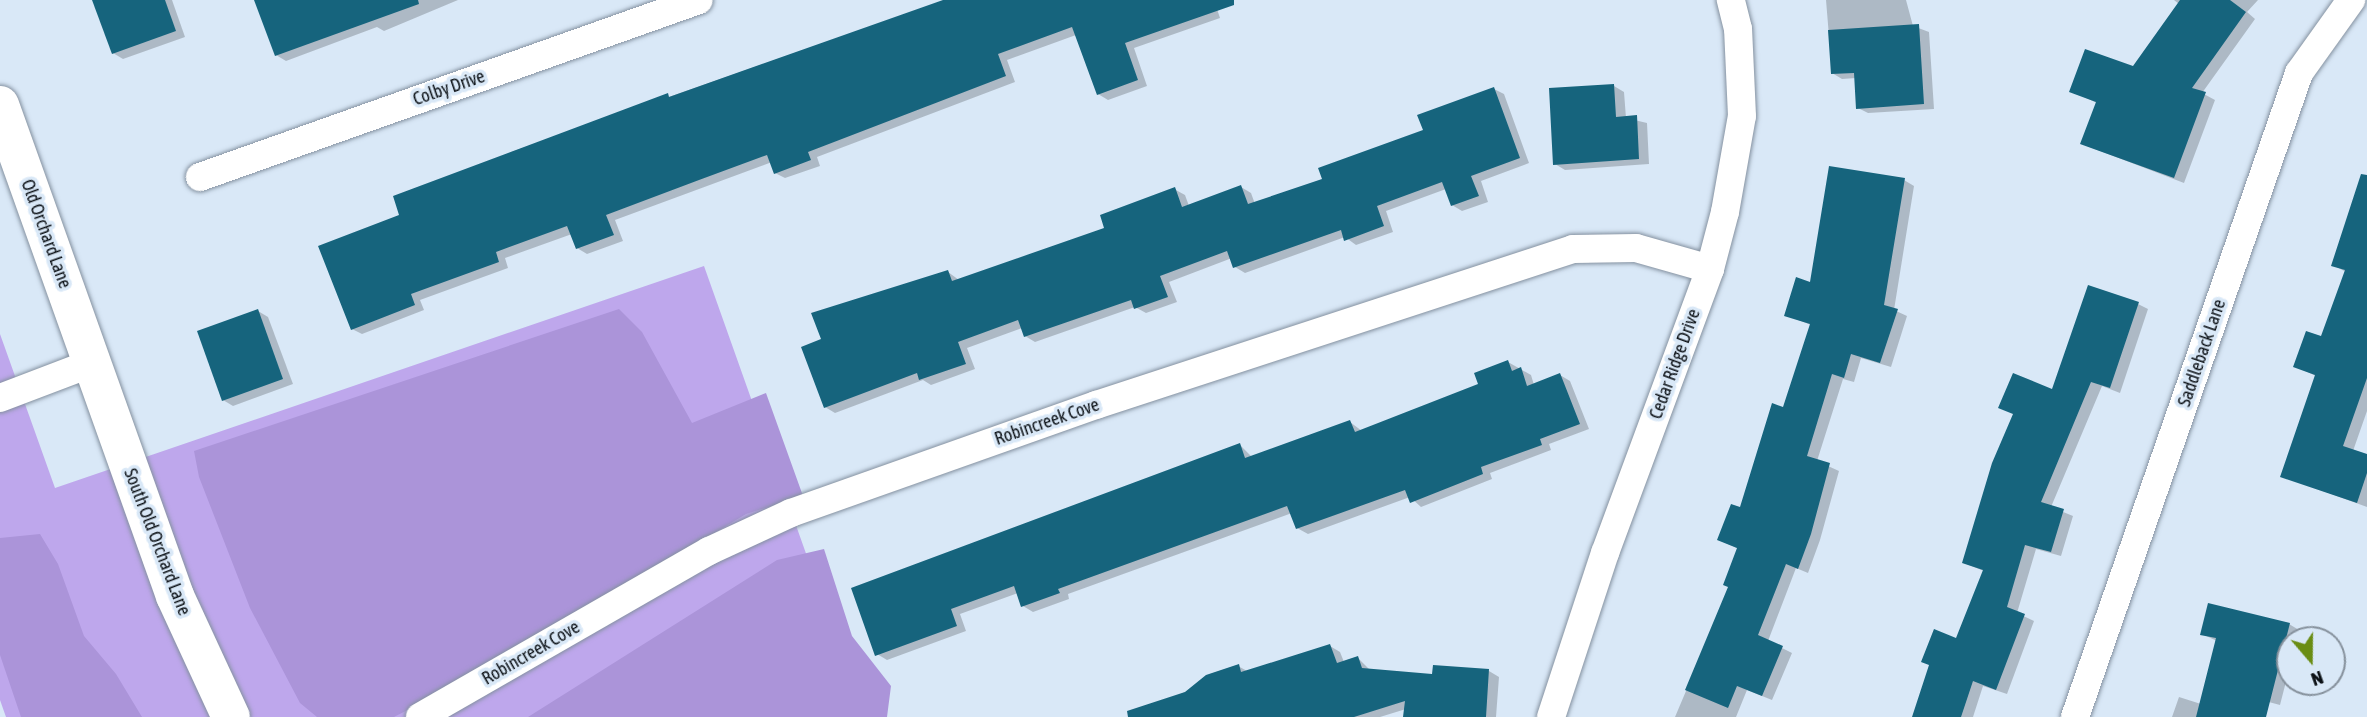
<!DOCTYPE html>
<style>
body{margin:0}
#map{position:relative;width:2367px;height:717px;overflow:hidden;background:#d9e8f7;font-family:"Asap Condensed",sans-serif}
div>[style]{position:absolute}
.green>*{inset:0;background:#bea7ec}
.forest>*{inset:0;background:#ab94d9}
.shadow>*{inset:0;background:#0003}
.building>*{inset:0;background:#16647d}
.roads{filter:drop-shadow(0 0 2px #8491a0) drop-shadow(0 0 2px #8491a0)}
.street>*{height:28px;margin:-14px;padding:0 14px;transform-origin:14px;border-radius:14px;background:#fff}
.secondary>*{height:38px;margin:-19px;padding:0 19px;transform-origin:19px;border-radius:19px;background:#fff}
span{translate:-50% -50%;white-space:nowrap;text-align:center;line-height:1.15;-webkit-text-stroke:7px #d9e8f7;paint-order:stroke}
.street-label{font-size:18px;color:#0a0f14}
.north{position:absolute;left:2276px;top:626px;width:70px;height:70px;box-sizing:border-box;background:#d9e8f7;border:2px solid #86919c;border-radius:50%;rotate:160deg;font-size:19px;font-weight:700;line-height:28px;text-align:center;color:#0a0f14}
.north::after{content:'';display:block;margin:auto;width:24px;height:32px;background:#6a8d14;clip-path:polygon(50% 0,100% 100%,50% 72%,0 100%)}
</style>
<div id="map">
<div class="green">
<i style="clip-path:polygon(704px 266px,864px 717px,6px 717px,0 700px,0 334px,55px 488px)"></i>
</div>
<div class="forest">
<i style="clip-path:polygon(619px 309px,642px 332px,692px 423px,766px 393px,803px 496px,746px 514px,494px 665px,394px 717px,317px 717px,300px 703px,250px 608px,199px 477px,194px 451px)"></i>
<i style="clip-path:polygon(40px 534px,58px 564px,84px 636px,116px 674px,142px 717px,21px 717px,0 655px,0 538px)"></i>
<i style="clip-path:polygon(824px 549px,852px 636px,891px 686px,887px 717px,528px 717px,777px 560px)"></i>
</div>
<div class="shadow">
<i style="clip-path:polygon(94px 0,172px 0,185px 37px,123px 59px,113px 53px)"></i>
<i style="clip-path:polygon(256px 0,458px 0,384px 31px,377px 27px,286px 61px,276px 55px)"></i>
<i style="clip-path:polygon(947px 0,1214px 0,1220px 18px,1134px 48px,1147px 86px,1108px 100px,1098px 94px,1076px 35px,1007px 60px,1015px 82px,817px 157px,820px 166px,785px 178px,775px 173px,772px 162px,615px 220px,623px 241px,587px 254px,577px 248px,572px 234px,505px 258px,508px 268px,420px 300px,424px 310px,362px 334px,352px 329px,402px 216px,511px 152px)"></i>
<i style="clip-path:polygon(1826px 0,1906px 0,1913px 26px,1929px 32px,1934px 109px,1868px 113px,1858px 108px,1856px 78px,1842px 79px,1832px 73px)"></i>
<i style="clip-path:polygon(2174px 0,2258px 0,2247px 12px,2255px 19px,2202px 93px,2215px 100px,2184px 183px,2082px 144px,2097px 103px,2071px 91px,2134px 68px,2179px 4px)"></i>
<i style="clip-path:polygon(1614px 86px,1624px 92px,1626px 118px,1647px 123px,1649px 164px,1565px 170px,1555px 164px)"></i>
<i style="clip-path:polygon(1494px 89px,1504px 94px,1529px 163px,1481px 181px,1488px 202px,1462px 211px,1452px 205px,1446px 189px,1386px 211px,1393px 232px,1356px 245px,1345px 237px,1245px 273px,1235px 267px,1232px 258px,1169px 282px,1177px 302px,1146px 313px,1135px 307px,1035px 342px,1025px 336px,1022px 328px,967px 348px,975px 369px,931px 385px,923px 380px,835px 413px,825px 407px,823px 340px,948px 272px,959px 280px,1106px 229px,1174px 189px,1185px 195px,1189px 206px,1241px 187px,1251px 193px,1255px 204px,1324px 180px,1425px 131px)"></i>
<i style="clip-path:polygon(1904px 180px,1914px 186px,1894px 310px,1907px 316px,1891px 367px,1861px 358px,1854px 382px,1843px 379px,1817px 461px,1839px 471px,1820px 540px,1808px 573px,1796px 568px,1768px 641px,1792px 653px,1772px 700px,1747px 690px,1736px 717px,1675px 717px,1730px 587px,1739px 549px,1719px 540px,1741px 510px,1784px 409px,1811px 325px,1786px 315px)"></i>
<i style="clip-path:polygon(2367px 190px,2367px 411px,2353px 451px,2367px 456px,2367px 507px,2282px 476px,2316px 376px,2295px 366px,2322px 338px,2346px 272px,2333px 265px)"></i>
<i style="clip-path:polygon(2138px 304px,2148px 309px,2120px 393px,2102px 386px,2051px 507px,2073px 516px,2061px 556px,2036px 549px,2017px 613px,2034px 621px,2007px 694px,1983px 686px,1973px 717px,1914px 717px,1957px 640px,1984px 571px,1964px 563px,2053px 391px)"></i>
<i style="clip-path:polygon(258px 311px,268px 317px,293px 384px,233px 406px,223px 400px)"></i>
<i style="clip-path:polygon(1508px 362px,1531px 375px,1534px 385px,1560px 375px,1570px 381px,1589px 429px,1549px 444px,1551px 450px,1490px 473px,1492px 479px,1421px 507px,1410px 497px,1308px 534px,1297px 528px,1292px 513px,1068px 594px,1069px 599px,1033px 612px,1023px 606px,1018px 593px,960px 614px,966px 631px,887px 660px,877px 654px,853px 589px,1240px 445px,1252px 457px,1350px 422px,1362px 431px,1480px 385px)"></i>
<i style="clip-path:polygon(2289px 624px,2299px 630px,2297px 640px,2290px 640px,2290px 666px,2280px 705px,2265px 701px,2260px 717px,2172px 717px,2179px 697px,2201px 704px,2217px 641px,2202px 634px)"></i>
<i style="clip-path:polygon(1330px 646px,1340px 652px,1344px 662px,1358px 658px,1370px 670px,1434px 676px,1489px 671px,1499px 677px,1496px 717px,1405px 717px,1406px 709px,1380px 717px,1134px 717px,1238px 666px,1249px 672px)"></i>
</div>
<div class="building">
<i style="clip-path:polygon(92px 0,165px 0,176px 31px,112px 54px)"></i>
<i style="clip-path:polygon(254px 0,418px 0,419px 4px,275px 56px)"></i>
<i style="clip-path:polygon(943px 0,1234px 0,1234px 5px,1125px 43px,1138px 80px,1097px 95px,1072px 27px,998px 54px,1006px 76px,808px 152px,811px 160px,774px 174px,767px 155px,699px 180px,606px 215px,614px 235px,576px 249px,567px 226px,496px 252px,499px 262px,411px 294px,415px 305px,351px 330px,318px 246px,399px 215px,393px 196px,668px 93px,669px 97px)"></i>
<i style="clip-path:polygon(2180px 0,2230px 0,2246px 12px,2192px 88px,2206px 92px,2174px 178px,2080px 144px,2096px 102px,2069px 92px,2085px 49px,2133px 66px)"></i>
<i style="clip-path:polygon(1919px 24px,1924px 104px,1856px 109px,1854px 73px,1831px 74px,1828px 30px)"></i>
<i style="clip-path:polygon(1614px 84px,1616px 117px,1637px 115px,1639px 159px,1553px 165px,1549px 88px)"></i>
<i style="clip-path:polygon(1494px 87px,1520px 158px,1471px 176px,1479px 196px,1451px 206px,1442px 182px,1377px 206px,1384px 226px,1344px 241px,1341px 230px,1233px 268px,1227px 251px,1160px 276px,1168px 297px,1134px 309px,1131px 300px,1024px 337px,1018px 320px,958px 342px,966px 364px,919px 380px,917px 373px,824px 408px,801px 347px,821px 339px,811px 313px,948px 270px,952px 281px,1104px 228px,1100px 215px,1175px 187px,1182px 207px,1241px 185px,1248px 204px,1322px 179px,1318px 168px,1423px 130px,1417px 115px)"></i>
<i style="clip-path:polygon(1829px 166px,1905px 178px,1884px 305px,1898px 309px,1880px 363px,1851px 354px,1844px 378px,1832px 374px,1807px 456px,1830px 463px,1811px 534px,1798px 569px,1786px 564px,1758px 635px,1783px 646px,1762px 696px,1737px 686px,1728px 708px,1685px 690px,1728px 587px,1723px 585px,1737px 548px,1717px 540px,1731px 504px,1740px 507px,1772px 403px,1783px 407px,1810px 324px,1784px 316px,1796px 277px,1810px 282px)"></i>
<i style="clip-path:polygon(2361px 174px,2367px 175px,2367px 378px,2343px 446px,2367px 454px,2367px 473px,2357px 503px,2280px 477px,2315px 375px,2293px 367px,2306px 331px,2321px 336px,2345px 270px,2331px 266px)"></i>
<i style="clip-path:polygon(2088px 285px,2139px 302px,2110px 388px,2091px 382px,2041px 502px,2064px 509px,2051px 552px,2025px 545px,2007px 607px,2025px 614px,1996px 690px,1973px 681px,1961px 717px,1912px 717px,1929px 665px,1921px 662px,1934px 629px,1956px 638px,1983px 570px,1962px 563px,1992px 463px,2013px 414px,1998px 408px,2013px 373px,2052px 389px)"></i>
<i style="clip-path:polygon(258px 309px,283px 379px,222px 401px,197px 331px)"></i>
<i style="clip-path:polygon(1508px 360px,1512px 371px,1521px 367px,1527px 386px,1560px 373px,1580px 424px,1540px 439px,1542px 445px,1481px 467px,1483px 474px,1410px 503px,1405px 490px,1296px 529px,1287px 506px,1058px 589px,1060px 593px,1021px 607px,1014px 586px,951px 609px,957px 626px,875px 656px,851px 588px,1240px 443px,1245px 458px,1350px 420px,1355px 432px,1478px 384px,1474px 373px)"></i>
<i style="clip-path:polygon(2208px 603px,2290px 623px,2266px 717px,2196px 717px,2216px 638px,2200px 635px)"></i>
<i style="clip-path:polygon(1330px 644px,1337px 663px,1358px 656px,1362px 668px,1432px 674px,1433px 665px,1489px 669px,1486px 717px,1403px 717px,1405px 701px,1354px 717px,1128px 717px,1127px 711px,1185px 692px,1206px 675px,1239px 664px,1241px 672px)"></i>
</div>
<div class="roads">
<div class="street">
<i style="left:200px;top:177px;width:529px;rotate:-19.53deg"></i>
<i style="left:0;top:398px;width:98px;rotate:-20.8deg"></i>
<i style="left:420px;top:717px;width:333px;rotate:-29.9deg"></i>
<i style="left:709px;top:551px;width:90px;rotate:-24.9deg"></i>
<i style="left:791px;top:513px;width:324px;rotate:-19.5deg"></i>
<i style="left:1096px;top:405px;width:502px;rotate:-18.11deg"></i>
<i style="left:1573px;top:249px;width:63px;rotate:-0.9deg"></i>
<i style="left:1636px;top:248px;width:77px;rotate:15.8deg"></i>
<i style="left:1551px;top:717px;width:173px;rotate:-71.8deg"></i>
<i style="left:1605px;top:553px;width:303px;rotate:-69.7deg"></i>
<i style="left:1710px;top:269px;width:59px;rotate:-75.3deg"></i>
<i style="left:1725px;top:212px;width:97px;rotate:-80deg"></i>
<i style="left:1742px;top:116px;width:87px;rotate:-92.6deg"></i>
<i style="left:1738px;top:29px;width:30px;rotate:-104deg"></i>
<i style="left:2075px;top:717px;width:682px;rotate:-70.82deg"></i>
<i style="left:2299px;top:73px;width:90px;rotate:-54.5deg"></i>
</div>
<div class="secondary">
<i style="left:0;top:105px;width:521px;rotate:70.38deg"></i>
<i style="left:175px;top:596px;width:133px;rotate:65.2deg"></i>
</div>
</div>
<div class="street-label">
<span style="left:449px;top:88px;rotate:-19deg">Colby Drive</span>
<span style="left:46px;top:234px;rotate:70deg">Old Orchard Lane</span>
<span style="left:2202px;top:353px;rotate:-71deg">Saddleback Lane</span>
<span style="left:1675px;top:364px;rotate:-70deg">Cedar Ridge Drive</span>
<span style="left:1047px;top:422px;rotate:-19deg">Robincreek Cove</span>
<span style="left:157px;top:542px;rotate:69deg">South Old Orchard Lane</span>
<span style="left:531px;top:653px;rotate:-30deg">Robincreek Cove</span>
</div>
<div class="north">N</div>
</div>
